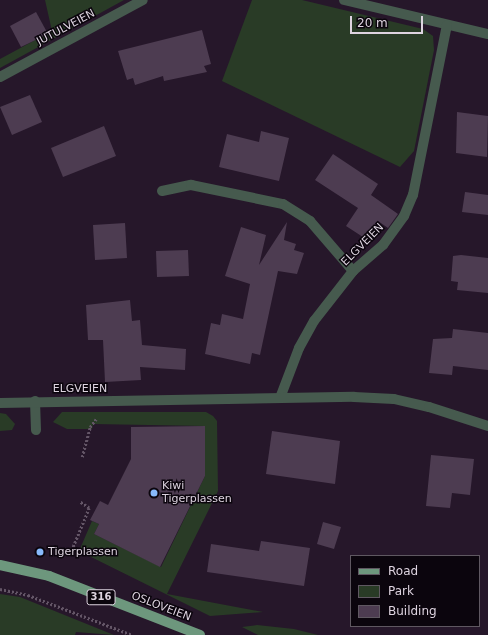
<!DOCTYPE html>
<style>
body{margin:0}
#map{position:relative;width:488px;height:635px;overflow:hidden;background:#26172a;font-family:"DejaVu Sans",sans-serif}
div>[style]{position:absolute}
.green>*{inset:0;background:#293b26}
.building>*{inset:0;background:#4d3c51}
.path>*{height:2.5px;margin-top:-1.25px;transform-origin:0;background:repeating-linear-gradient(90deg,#645667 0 2px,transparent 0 4px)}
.lane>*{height:10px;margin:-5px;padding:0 5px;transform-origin:5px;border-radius:5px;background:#465a4e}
.street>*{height:10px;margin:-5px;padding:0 5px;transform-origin:5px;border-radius:5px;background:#465a4e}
.primary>*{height:10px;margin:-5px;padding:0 5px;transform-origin:5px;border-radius:5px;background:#6d977d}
.dots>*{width:11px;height:11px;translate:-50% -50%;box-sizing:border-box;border:2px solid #0b050d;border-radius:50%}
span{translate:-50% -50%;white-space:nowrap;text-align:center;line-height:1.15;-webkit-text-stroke:3px #0b050d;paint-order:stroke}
.shield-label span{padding:1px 3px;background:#0b050d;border:1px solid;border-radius:3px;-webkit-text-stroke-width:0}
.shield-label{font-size:10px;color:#ded4e0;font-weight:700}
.street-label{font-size:11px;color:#ded4e0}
.poi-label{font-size:11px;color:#ded4e0}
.left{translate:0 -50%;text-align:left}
.legend{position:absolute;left:350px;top:555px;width:130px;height:72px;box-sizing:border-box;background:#0b050d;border:1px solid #5f5861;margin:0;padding:5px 7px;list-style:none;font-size:12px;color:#ded4e0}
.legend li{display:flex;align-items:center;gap:8px;height:20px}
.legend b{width:20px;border:1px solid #5f5861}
.scale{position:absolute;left:350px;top:16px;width:73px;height:18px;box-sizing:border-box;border:2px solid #ded4e0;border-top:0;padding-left:5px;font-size:12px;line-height:14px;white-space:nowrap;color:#ded4e0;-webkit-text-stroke:3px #0b050d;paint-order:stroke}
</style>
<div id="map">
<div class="green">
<i style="clip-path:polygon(45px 0,124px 0,0 68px,0 59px,52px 31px)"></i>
<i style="clip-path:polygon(252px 0,302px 0,423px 29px,433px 36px,434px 50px,414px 151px,400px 167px,222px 81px)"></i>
<i style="clip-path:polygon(62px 412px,206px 412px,213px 416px,217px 421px,218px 491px,167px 594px,263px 612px,210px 616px,79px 551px,92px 521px,99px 524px,94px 534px,161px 567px,205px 476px,205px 426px,93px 424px,92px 429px,67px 429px,53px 422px)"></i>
<i style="clip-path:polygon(0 413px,6px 414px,15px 424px,12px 430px,0 431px)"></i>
<i style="clip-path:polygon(0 594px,20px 597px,114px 635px,76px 632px,75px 635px,0 635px)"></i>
<i style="clip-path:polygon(257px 625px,294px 629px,318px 635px,258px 635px,242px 627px)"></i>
</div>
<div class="building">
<i style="clip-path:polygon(36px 12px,48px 34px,21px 47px,10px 26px)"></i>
<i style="clip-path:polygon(202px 30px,211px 64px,204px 66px,207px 72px,164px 81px,163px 76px,135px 85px,133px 78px,127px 80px,118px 51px)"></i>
<i style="clip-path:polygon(30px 95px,42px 122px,12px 135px,0 107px)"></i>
<i style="clip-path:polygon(457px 112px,488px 116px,487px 157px,456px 153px)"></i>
<i style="clip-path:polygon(104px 126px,116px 156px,63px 177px,51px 148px)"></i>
<i style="clip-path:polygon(261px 131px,289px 138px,279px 181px,219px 167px,227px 134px,259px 142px)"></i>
<i style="clip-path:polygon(333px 154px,378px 184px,371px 195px,398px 214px,388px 228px,378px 221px,366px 239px,346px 226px,358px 208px,315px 180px)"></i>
<i style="clip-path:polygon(465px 192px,488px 195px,488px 215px,462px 212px)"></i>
<i style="clip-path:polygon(287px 222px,284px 240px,296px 244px,294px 250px,304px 253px,297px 274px,278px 271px,260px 355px,252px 353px,250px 364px,205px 354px,211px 323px,220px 325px,222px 314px,243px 319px,250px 284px,225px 276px,241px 227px,266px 235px,259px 265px)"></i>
<i style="clip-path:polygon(125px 223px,127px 258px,95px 260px,93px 225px)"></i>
<i style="clip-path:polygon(188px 250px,189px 276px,157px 277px,156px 251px)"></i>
<i style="clip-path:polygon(461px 255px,488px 258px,488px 293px,457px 290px,458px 282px,451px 281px,453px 256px)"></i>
<i style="clip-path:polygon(130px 300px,132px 321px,140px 320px,142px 345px,186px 349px,185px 370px,140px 367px,141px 380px,105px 382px,103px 340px,88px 340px,86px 305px)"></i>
<i style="clip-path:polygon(453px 329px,488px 333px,488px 370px,453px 366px,452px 375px,429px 373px,433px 339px,452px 338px)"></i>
<i style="clip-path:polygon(205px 426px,205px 476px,160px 567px,94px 534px,99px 524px,90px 520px,100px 501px,108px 505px,131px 459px,131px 427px)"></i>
<i style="clip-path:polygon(272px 431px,340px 441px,335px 484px,266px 474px)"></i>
<i style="clip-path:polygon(431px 455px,474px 459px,470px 495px,452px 493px,450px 508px,426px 506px)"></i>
<i style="clip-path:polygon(323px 522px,341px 527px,334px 549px,317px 544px)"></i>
<i style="clip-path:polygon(261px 541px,310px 548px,304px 586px,207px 572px,211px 544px,259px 551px)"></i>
</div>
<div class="path">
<i style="left:82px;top:457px;width:31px;rotate:-75deg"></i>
<i style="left:90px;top:427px;width:10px;rotate:-53deg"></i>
<i style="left:70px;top:554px;width:50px;rotate:-67.6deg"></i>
<i style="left:89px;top:508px;width:11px;rotate:-146deg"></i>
<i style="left:0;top:589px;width:29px;rotate:12deg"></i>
<i style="left:28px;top:595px;width:111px;rotate:21deg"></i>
</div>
<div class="lane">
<i style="left:162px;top:191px;width:30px;rotate:-12deg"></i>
<i style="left:191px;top:185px;width:94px;rotate:11.7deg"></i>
<i style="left:283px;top:204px;width:32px;rotate:32deg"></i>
<i style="left:310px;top:221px;width:66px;rotate:49.3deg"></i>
<i style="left:35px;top:401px;width:29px;rotate:88deg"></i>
</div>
<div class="street">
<i style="left:344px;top:0;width:148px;rotate:13.3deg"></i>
<i style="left:0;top:77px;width:162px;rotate:-28.3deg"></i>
<i style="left:280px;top:398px;width:53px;rotate:-69.2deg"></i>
<i style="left:299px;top:348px;width:31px;rotate:-61deg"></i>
<i style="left:314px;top:321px;width:63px;rotate:-52deg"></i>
<i style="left:353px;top:271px;width:40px;rotate:-41deg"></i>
<i style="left:383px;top:245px;width:36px;rotate:-54deg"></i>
<i style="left:404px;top:216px;width:23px;rotate:-67deg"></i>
<i style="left:413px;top:195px;width:173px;rotate:-78.7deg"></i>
<i style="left:0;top:403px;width:354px;rotate:-1deg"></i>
<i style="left:354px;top:397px;width:40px;rotate:2.9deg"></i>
<i style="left:394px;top:399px;width:36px;rotate:13deg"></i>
<i style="left:429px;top:407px;width:62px;rotate:17.9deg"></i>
</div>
<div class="primary">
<i style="left:0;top:565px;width:50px;rotate:12.7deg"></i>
<i style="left:49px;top:576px;width:162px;rotate:21.3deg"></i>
</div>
<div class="dots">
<i style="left:154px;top:493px;background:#88bafc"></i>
<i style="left:40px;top:552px;background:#88bafc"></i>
</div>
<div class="shield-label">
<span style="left:101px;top:597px">316</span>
</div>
<div class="street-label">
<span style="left:66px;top:28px;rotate:-28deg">JUTULVEIEN</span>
<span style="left:363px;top:245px;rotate:-45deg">ELGVEIEN</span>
<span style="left:80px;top:389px">ELGVEIEN</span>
<span style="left:161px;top:607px;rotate:21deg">OSLOVEIEN</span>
</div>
<div class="poi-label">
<span class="left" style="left:162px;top:493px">Kiwi<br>Tigerplassen</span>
<span class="left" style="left:48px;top:552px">Tigerplassen</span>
</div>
<ul class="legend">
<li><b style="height:5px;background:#6d977d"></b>Road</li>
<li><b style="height:11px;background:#293b26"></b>Park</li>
<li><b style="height:11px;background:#4d3c51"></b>Building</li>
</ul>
<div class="scale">20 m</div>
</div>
